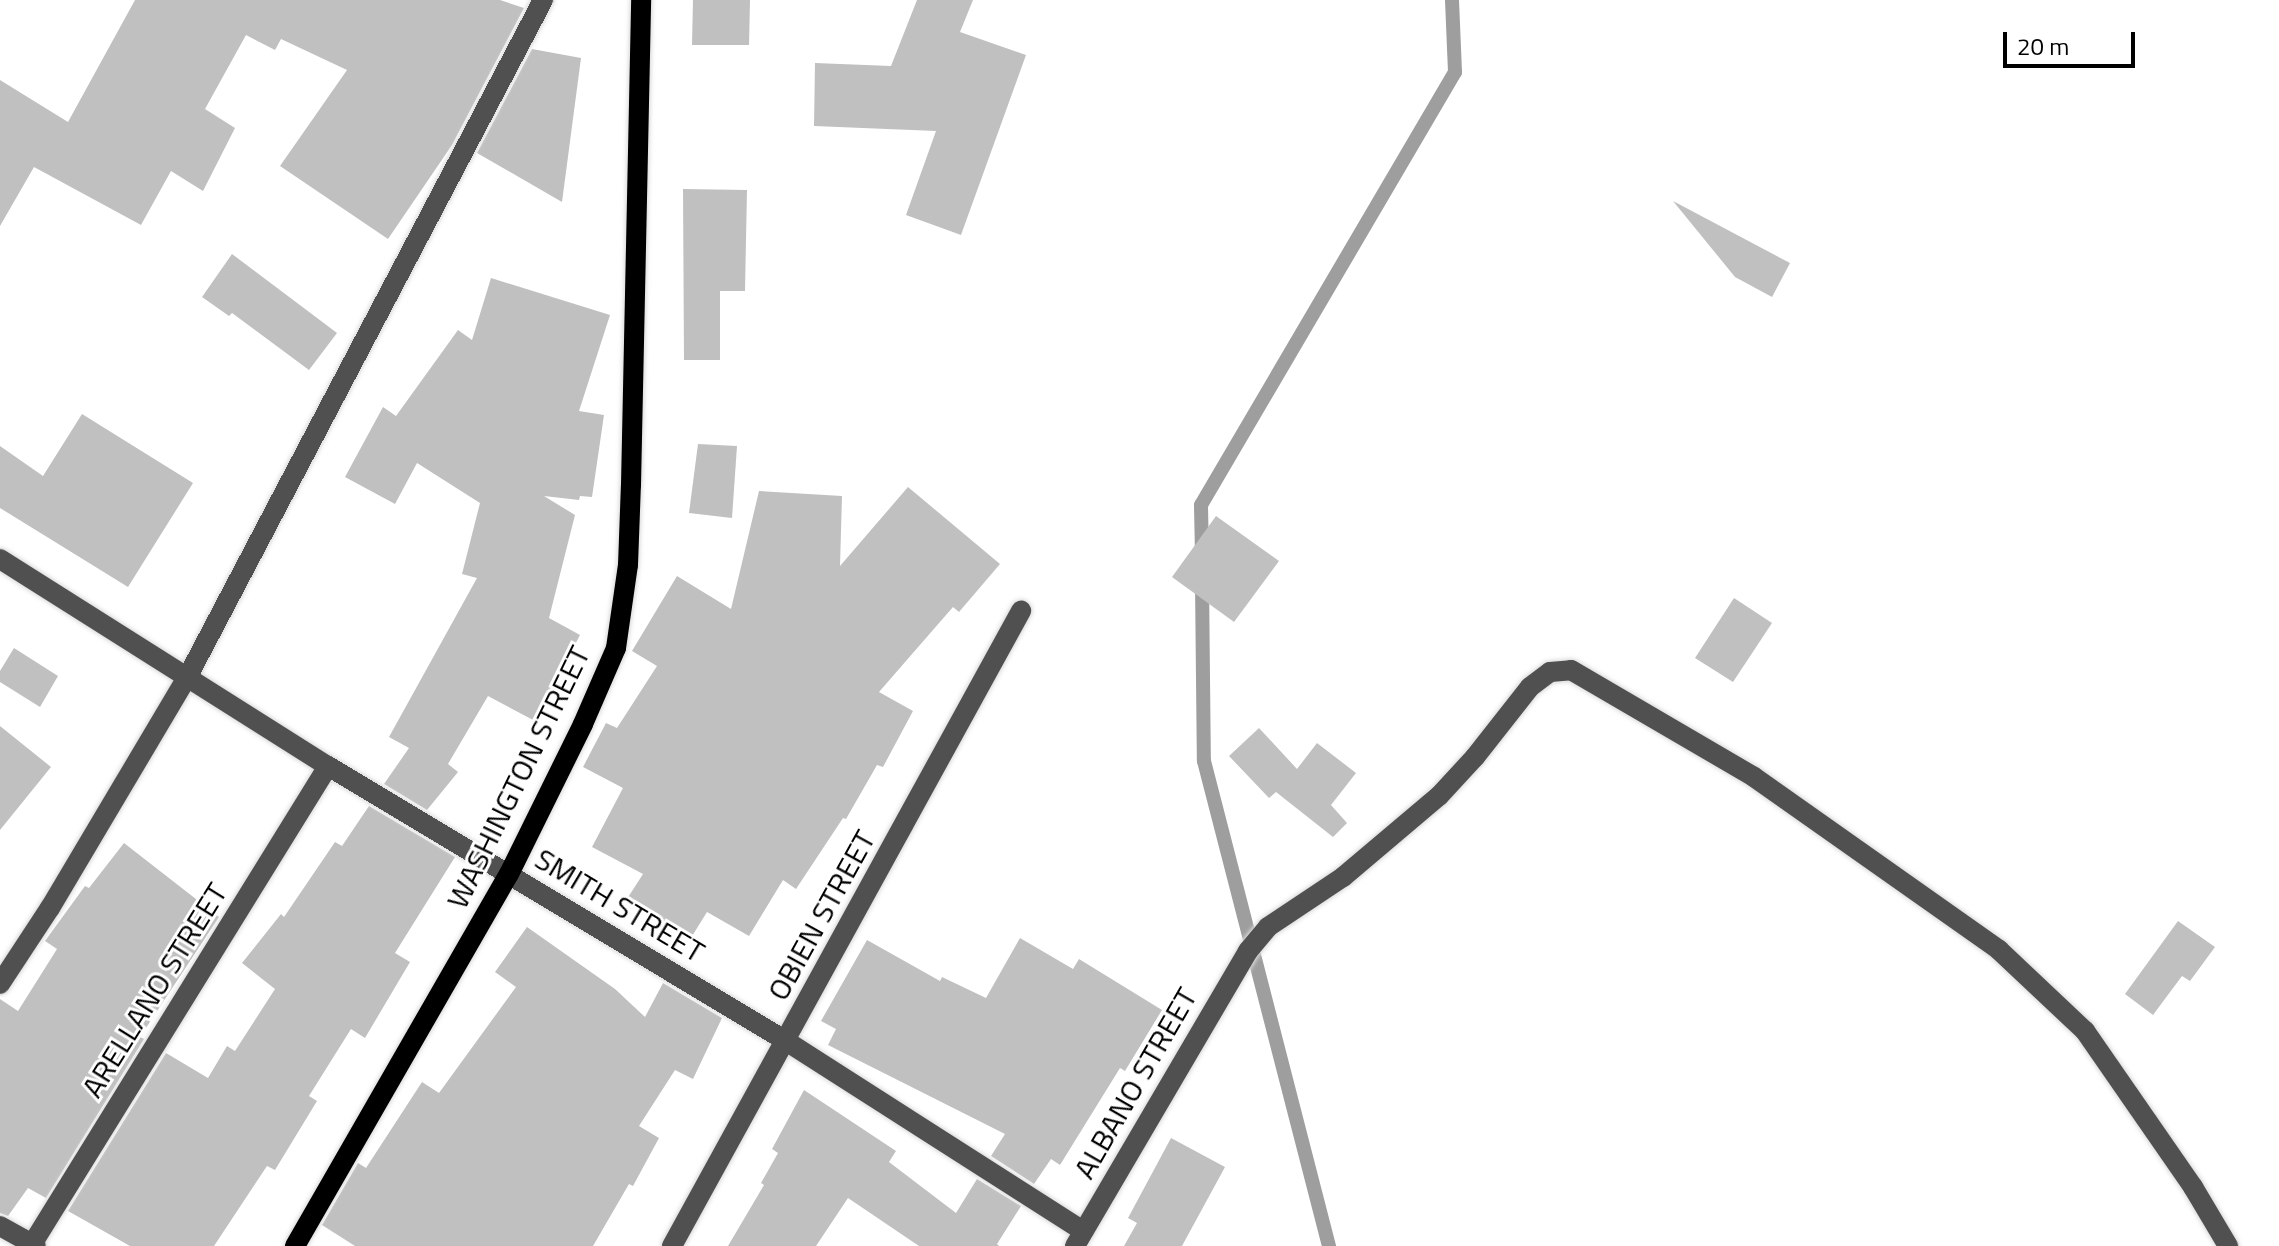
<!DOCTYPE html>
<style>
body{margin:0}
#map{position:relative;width:2279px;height:1246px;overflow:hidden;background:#fff;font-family:"Titillium Web",sans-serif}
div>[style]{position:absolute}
.stream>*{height:14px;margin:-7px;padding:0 7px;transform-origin:7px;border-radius:7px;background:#9e9e9e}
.building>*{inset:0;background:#c0c0c0}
.roads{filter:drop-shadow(0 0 2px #dbdbdb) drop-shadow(0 0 2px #dbdbdb)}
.minor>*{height:20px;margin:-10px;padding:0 10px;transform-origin:10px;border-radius:10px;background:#505050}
.major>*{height:20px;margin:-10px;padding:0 10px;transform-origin:10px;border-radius:10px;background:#000}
span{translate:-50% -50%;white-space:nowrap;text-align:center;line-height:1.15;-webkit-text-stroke:6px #fff;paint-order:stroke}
.street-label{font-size:30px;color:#000}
.scale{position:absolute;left:2003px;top:32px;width:132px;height:36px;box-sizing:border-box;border:4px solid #000;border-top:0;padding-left:10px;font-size:24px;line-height:28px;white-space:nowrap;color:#000;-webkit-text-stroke:6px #fff;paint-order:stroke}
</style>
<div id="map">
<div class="stream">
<i style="left:1202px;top:554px;width:49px;rotate:-91.2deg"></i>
<i style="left:1201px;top:505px;width:502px;rotate:-59.6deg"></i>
<i style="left:1455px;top:72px;width:72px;rotate:-92.4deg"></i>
<i style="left:1202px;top:582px;width:179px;rotate:89.4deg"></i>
<i style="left:1204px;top:761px;width:501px;rotate:75.55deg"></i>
</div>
<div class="building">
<i style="clip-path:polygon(135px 0,500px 0,524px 8px,452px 145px,388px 239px,280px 166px,347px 70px,281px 39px,275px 50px,246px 35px,205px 109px,235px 128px,203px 191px,171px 171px,141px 225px,34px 167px,0 226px,0 80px,68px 122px)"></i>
<i style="clip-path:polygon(693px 0,750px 0,749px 45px,692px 45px)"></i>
<i style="clip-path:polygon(917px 0,973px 0,960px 32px,1026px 55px,961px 235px,906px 215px,936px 131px,814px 126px,815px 63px,891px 66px)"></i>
<i style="clip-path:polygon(532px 49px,581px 58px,562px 202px,477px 153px)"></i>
<i style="clip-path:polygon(683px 189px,747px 190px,745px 291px,720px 291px,720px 360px,684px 360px)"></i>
<i style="clip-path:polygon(1673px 201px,1790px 263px,1772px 297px,1735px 277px)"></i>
<i style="clip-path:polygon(232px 254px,337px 333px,309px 370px,232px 313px,229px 316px,202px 297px)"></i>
<i style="clip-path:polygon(491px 278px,610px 315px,579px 411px,604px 415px,592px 497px,580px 496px,579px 500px,544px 496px,575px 515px,549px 618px,580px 635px,535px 721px,488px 696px,448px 764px,458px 772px,427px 810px,384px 784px,409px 748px,389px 737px,477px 578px,462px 574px,480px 503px,417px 463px,395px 504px,345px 477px,383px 407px,396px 416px,458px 330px,472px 340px)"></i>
<i style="clip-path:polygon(82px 414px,193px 483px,128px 587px,0 508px,0 446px,43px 476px)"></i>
<i style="clip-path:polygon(698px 444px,737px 446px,732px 518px,689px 513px)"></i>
<i style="clip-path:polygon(908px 487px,1000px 564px,959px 612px,953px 607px,879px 692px,913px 711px,883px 767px,877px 765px,846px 819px,843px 818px,796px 889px,783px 880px,749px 936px,707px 912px,689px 941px,625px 902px,643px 874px,592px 847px,623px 788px,583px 767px,606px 723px,617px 728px,657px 666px,632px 651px,677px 576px,731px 609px,759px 491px,842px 496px,840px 566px)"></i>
<i style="clip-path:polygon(1216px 516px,1279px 561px,1234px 622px,1172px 577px)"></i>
<i style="clip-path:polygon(1734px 598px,1772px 623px,1733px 682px,1695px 658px)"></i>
<i style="clip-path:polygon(14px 648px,58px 676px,40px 707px,0 682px,0 671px)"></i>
<i style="clip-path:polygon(0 726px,51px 767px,0 830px)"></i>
<i style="clip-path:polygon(1259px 728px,1297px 769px,1317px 743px,1356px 773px,1331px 805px,1347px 823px,1333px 837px,1276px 792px,1269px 798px,1229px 756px)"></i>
<i style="clip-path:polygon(369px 806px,455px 857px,395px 953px,410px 962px,365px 1038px,351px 1029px,309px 1096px,317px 1101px,275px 1170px,267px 1166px,214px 1246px,130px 1246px,68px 1211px,166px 1053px,208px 1078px,227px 1046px,235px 1051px,275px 989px,242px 963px,281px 914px,284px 917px,335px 842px,342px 846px)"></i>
<i style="clip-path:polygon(124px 843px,219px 917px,140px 1037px,144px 1039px,46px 1198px,28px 1188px,8px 1216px,0 1213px,0 999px,18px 1011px,57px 949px,45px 941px,85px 886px,89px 888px)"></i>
<i style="clip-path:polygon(2178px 921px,2215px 947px,2190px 981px,2182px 976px,2153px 1015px,2125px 994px)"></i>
<i style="clip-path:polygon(527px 927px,615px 989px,645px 1017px,663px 983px,722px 1018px,693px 1079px,675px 1070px,639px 1126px,659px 1138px,633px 1186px,629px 1184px,593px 1246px,355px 1246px,322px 1225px,358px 1163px,366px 1168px,422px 1082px,439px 1093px,516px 987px,495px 972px)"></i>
<i style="clip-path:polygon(1020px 938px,1073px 969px,1079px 959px,1162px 1010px,1125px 1071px,1120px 1068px,1060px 1165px,1051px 1159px,1034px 1184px,991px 1156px,1005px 1134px,828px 1045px,836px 1029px,821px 1021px,867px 940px,940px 981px,942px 977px,986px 998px)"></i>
<i style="clip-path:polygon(804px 1090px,896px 1151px,889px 1162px,956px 1213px,977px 1179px,1021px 1206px,997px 1244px,999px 1246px,919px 1246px,848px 1198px,816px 1246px,728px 1246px,764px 1185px,761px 1183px,778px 1153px,772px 1149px)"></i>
<i style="clip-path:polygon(1171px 1138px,1225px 1167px,1182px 1246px,1124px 1246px,1137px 1223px,1128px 1218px)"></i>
</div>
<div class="roads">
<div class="minor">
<i style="left:0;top:559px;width:388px;rotate:32.3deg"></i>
<i style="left:328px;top:766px;width:534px;rotate:30.98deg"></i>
<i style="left:786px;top:1041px;width:353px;rotate:32.6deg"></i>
<i style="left:0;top:984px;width:91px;rotate:-56.7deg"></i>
<i style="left:50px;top:908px;width:270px;rotate:-59.3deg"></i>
<i style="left:188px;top:676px;width:764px;rotate:-62.29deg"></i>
<i style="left:0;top:1226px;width:41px;rotate:29.1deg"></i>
<i style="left:31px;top:1246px;width:564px;rotate:-58.25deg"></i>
<i style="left:672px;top:1246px;width:725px;rotate:-61.21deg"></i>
<i style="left:1075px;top:1246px;width:342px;rotate:-59.6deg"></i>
<i style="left:1248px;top:951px;width:31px;rotate:-50deg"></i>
<i style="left:1268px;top:927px;width:90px;rotate:-33.7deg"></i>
<i style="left:1343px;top:877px;width:126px;rotate:-40.2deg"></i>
<i style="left:1439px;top:796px;width:53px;rotate:-47.3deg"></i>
<i style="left:1475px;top:757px;width:89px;rotate:-51.8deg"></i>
<i style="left:1530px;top:687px;width:25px;rotate:-37deg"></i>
<i style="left:1550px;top:672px;width:21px;rotate:-5deg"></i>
<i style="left:1571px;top:670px;width:212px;rotate:30.3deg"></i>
<i style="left:1754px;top:777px;width:300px;rotate:35.2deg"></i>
<i style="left:1999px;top:950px;width:118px;rotate:43.3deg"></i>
<i style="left:2085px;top:1031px;width:190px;rotate:55.3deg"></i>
<i style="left:2193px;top:1187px;width:69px;rotate:59.3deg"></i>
</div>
<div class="major">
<i style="left:295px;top:1246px;width:429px;rotate:-60.1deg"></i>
<i style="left:509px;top:874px;width:167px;rotate:-63.7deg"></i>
<i style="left:583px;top:724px;width:83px;rotate:-66.5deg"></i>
<i style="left:616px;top:648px;width:84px;rotate:-81.8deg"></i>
<i style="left:628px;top:565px;width:80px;rotate:-87.9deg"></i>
<i style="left:631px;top:485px;width:485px;rotate:-88.8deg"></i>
</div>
</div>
<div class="street-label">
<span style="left:518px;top:777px;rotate:-64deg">WASHINGTON STREET</span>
<span style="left:620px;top:905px;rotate:31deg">SMITH STREET</span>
<span style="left:821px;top:915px;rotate:-61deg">OBIEN STREET</span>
<span style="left:154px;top:990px;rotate:-58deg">ARELLANO STREET</span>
<span style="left:1135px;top:1083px;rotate:-60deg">ALBANO STREET</span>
</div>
<div class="scale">20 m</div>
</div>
